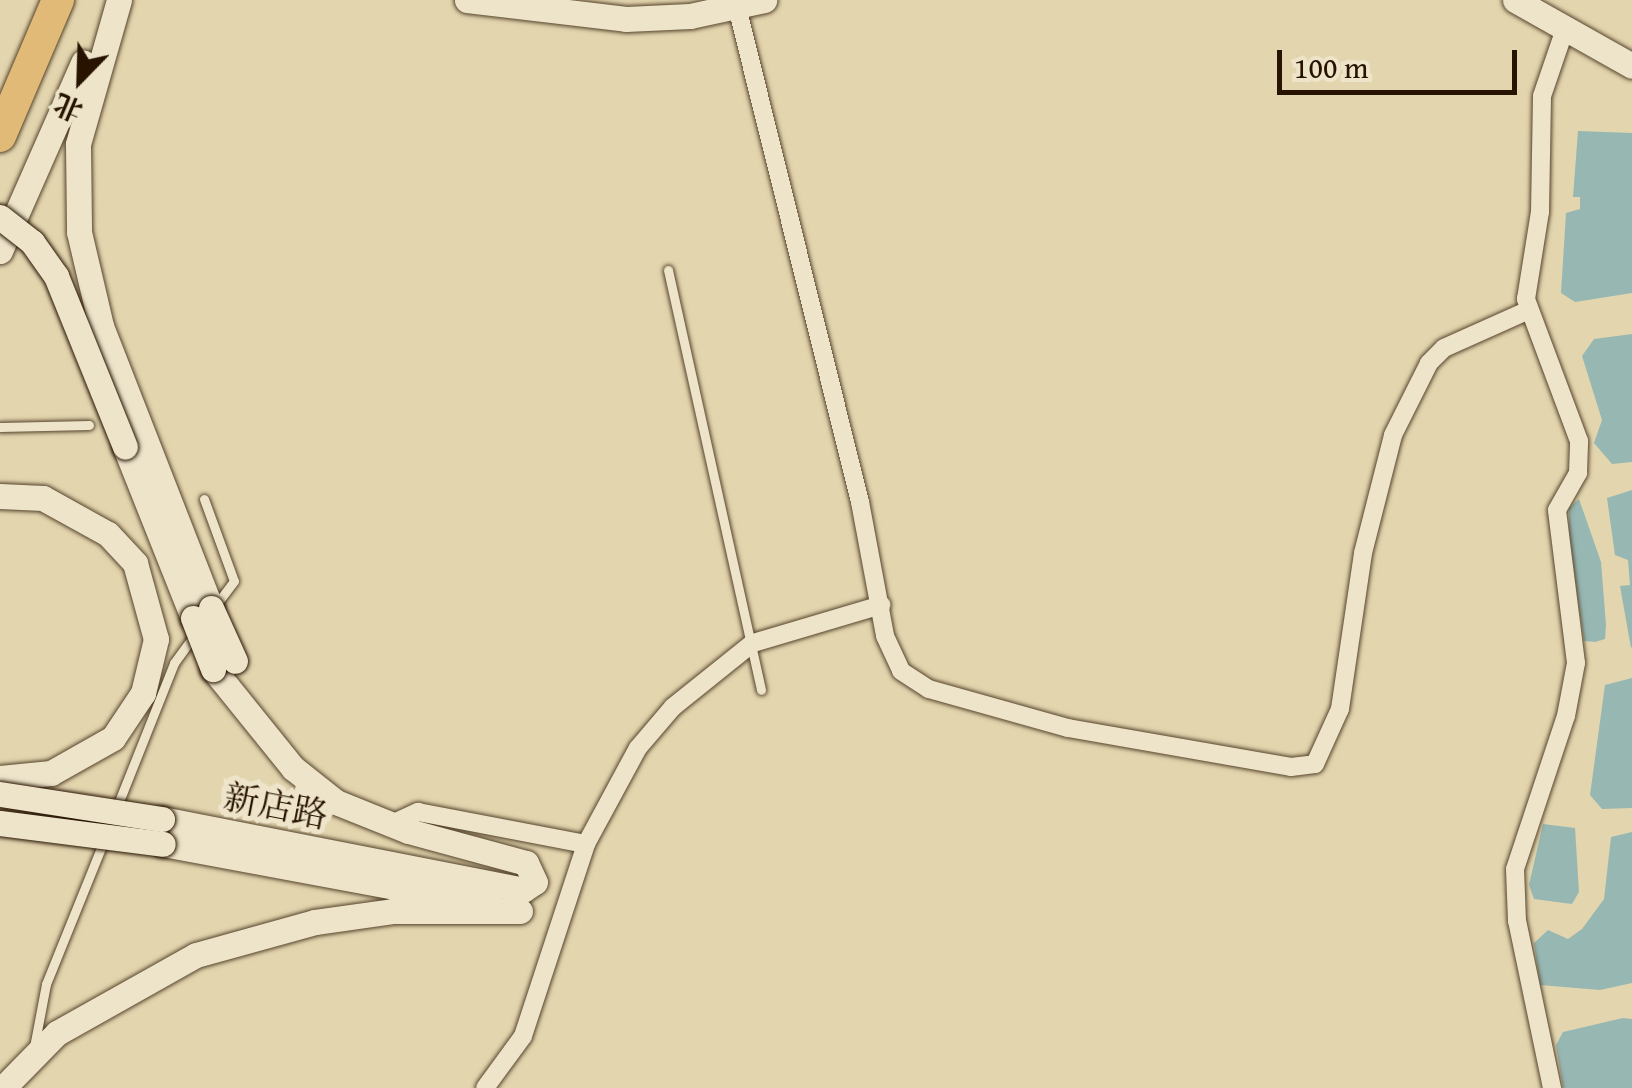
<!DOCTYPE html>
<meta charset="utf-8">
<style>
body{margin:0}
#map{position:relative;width:1632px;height:1088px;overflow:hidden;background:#e3d5ae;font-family:"Gentium Book Plus","Noto Serif SC",serif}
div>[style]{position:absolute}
.water>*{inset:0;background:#97b7b3}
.roads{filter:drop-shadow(0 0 2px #56442c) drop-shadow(0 0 2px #56442c)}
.lane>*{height:9px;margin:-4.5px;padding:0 4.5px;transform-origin:4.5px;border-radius:4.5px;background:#ede4ca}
.street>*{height:18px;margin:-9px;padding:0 9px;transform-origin:9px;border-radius:9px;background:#ede4ca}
.secondary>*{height:25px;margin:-12.5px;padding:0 12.5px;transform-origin:12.5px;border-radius:12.5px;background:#ede4ca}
.highway>*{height:32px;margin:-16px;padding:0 16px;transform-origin:16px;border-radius:16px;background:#e2ba77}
.bridges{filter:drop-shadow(0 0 2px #271300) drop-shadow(0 0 2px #271300)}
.secondary-bridge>*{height:25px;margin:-12.5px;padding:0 12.5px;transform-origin:12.5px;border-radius:12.5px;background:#ede4ca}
span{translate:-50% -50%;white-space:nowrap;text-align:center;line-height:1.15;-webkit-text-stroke:10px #ede4ca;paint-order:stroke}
.street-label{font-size:35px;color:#271300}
.north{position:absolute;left:30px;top:30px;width:100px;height:100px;-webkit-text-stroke:8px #ede4ca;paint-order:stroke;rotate:203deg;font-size:28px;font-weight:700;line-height:40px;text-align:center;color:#271300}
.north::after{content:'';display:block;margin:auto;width:35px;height:45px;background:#271300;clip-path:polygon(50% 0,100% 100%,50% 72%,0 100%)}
.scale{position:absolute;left:1277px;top:50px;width:240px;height:45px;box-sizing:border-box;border:5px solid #271300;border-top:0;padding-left:12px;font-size:30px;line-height:35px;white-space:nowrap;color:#271300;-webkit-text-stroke:8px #ede4ca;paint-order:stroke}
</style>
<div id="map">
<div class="water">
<i style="clip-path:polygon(1578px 131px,1632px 133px,1632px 293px,1575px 302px,1561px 293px,1566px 213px,1580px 209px,1580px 197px,1573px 197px)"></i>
<i style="clip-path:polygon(1632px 334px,1632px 462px,1612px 464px,1594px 443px,1602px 420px,1582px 356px,1594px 339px)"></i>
<i style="clip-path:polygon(1632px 490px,1632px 647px,1631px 648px,1620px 586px,1630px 585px,1628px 560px,1615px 555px,1607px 498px)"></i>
<i style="clip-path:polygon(1579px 499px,1601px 562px,1606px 625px,1605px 639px,1595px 642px,1584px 641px,1569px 539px,1569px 508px)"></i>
<i style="clip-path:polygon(1632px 678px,1632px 808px,1602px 809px,1590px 795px,1605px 685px)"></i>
<i style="clip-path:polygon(1543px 824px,1575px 828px,1579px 892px,1572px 904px,1534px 899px,1529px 885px)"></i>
<i style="clip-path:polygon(1632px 832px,1632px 983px,1600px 990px,1540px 985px,1534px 943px,1548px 930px,1568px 939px,1582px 929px,1604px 899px,1611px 837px)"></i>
<i style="clip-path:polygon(1623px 1018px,1632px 1019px,1632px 1088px,1563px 1088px,1556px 1045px,1563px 1032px)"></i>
</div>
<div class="roads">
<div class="lane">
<i style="left:668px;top:270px;width:430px;rotate:77.5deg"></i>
<i style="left:0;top:427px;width:89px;rotate:-1.3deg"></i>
<i style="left:204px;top:499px;width:87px;rotate:69.9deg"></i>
<i style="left:234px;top:581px;width:34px;rotate:127deg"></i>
<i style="left:116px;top:809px;width:157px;rotate:-68.3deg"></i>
<i style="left:174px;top:663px;width:37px;rotate:-54deg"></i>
<i style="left:34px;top:1047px;width:64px;rotate:-79.2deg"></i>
<i style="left:46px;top:984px;width:157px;rotate:-68deg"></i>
</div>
<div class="street">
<i style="left:737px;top:7px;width:510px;rotate:76.05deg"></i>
<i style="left:860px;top:502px;width:136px;rotate:79.4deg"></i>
<i style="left:885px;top:636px;width:38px;rotate:65deg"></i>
<i style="left:901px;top:671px;width:33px;rotate:33deg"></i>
<i style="left:929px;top:689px;width:144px;rotate:15.7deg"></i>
<i style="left:1068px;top:728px;width:226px;rotate:9.9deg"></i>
<i style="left:1291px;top:767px;width:24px;rotate:-7deg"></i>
<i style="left:1315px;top:764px;width:60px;rotate:-65.6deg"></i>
<i style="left:1340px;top:709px;width:158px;rotate:-81.6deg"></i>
<i style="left:1363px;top:553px;width:122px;rotate:-75.7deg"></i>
<i style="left:1393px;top:435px;width:80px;rotate:-63.4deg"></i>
<i style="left:1429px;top:363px;width:21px;rotate:-45deg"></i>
<i style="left:1444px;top:348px;width:93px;rotate:-24.1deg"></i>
<i style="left:392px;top:824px;width:29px;rotate:-25deg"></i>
<i style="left:418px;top:812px;width:171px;rotate:10.8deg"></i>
<i style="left:485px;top:1088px;width:64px;rotate:-53.8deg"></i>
<i style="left:523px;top:1036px;width:202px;rotate:-71.8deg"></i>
<i style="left:586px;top:844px;width:109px;rotate:-61.6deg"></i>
<i style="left:638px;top:748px;width:54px;rotate:-49.5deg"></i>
<i style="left:673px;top:707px;width:102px;rotate:-38.7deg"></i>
<i style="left:753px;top:643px;width:134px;rotate:-16.5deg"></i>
<i style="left:1552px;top:1088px;width:171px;rotate:-101.8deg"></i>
<i style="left:1517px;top:921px;width:52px;rotate:-92.2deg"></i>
<i style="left:1515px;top:869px;width:161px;rotate:-71.6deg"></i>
<i style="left:1566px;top:716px;width:54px;rotate:-79.3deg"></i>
<i style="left:1576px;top:663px;width:154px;rotate:-97.1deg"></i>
<i style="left:1557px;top:510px;width:43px;rotate:-60.4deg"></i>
<i style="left:1578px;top:473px;width:32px;rotate:-88deg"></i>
<i style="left:1579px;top:441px;width:152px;rotate:-110.5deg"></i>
<i style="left:1526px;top:299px;width:88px;rotate:-80.9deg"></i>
<i style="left:1540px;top:212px;width:116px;rotate:-89deg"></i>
<i style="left:1542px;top:96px;width:71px;rotate:-71.1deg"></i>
</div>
<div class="secondary">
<i style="left:119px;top:0;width:150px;rotate:105.9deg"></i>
<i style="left:78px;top:144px;width:88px;rotate:89.3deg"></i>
<i style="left:79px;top:232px;width:97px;rotate:76.8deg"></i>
<i style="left:101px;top:326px;width:303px;rotate:68.7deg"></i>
<i style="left:467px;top:0;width:160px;rotate:6.8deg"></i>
<i style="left:626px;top:19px;width:64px;rotate:-2.7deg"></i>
<i style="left:690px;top:16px;width:76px;rotate:-12.2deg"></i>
<i style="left:1515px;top:0;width:134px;rotate:29.4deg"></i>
<i style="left:0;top:251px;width:206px;rotate:-66.2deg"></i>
<i style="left:125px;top:447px;width:184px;rotate:68.3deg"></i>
<i style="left:0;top:496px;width:43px;rotate:2.7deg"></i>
<i style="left:43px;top:498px;width:74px;rotate:29deg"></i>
<i style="left:108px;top:534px;width:40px;rotate:47deg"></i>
<i style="left:135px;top:563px;width:79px;rotate:74.6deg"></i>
<i style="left:156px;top:639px;width:56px;rotate:103.5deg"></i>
<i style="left:143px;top:693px;width:54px;rotate:123.7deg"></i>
<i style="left:113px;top:738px;width:71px;rotate:150.6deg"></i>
<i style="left:51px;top:773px;width:51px;rotate:174.4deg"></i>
<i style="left:162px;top:819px;width:368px;rotate:11.1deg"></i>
<i style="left:523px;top:890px;width:14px;rotate:-34deg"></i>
<i style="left:535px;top:882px;width:21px;rotate:-115deg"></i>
<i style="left:526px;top:863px;width:122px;rotate:-164.8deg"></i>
<i style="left:408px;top:831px;width:78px;rotate:-158.1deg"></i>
<i style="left:336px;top:802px;width:55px;rotate:-141.7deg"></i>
<i style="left:293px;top:768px;width:127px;rotate:-128.9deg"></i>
<i style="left:163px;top:844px;width:334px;rotate:10.5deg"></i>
<i style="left:3px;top:1088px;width:77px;rotate:-45.5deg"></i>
<i style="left:57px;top:1033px;width:159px;rotate:-29.3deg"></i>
<i style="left:196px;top:955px;width:123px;rotate:-15.5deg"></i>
<i style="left:315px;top:922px;width:78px;rotate:-8.1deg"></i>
<i style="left:392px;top:911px;width:128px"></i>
</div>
<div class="highway">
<i style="left:0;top:136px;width:148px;rotate:-66.9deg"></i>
</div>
</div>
<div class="bridges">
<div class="secondary-bridge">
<i style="left:0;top:217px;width:41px;rotate:38deg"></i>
<i style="left:32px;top:242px;width:42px;rotate:54.8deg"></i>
<i style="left:56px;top:276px;width:184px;rotate:68deg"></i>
<i style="left:211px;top:608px;width:58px;rotate:65.6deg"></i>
<i style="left:193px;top:618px;width:55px;rotate:68.6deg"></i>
<i style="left:0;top:794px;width:164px;rotate:8.8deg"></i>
<i style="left:0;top:823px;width:164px;rotate:7.3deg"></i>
</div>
</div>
<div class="street-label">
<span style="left:276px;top:806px;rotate:11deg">新店路</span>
</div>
<div class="north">北</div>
<div class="scale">100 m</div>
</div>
